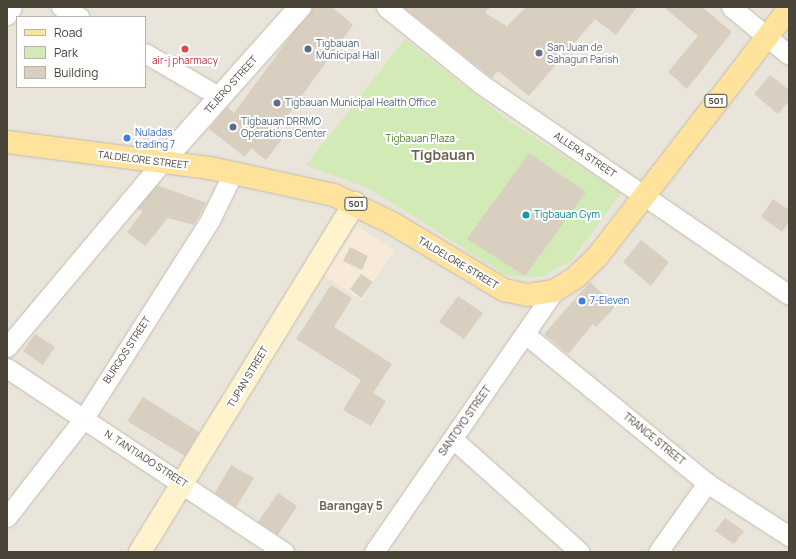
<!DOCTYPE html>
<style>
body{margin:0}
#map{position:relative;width:796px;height:559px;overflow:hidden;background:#f6f3ec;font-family:Manrope,sans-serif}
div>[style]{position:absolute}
.residential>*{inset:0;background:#eae5da}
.commercial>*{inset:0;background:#f7ead8}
.green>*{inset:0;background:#d2eab5}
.building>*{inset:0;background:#d8cfc1}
.roads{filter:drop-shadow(0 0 1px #c2bbae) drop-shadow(0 0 1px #c2bbae)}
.minor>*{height:19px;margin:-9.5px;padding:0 9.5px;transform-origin:9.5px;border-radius:9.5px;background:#fff}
.tertiary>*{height:22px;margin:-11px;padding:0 11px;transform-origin:11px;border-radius:11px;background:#fff}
.secondary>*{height:22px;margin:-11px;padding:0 11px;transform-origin:11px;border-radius:11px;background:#fff3cd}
.primary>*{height:22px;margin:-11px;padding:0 11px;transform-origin:11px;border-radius:11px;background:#ffe39c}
.dots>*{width:11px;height:11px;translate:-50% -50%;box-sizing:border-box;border:2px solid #fff;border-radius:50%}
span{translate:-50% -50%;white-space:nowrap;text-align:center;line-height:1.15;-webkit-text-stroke:4px #fff;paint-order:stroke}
.shield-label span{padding:1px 3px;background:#fff;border:1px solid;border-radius:3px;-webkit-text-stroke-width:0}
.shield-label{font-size:9px;color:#4b4439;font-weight:700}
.service-label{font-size:10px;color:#4e5e75}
.left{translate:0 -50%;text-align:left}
.worship-label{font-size:10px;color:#5b616d}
.health-label{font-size:10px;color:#be3a42}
.street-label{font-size:10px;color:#4b4439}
.shop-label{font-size:10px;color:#366cbe}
.park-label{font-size:10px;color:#4a7f2a}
.culture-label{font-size:10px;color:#0d838f}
.quarter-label{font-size:12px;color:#6e6250;font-weight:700}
.district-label{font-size:14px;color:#6e6250;font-weight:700}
.frame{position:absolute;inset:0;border:8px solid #4b4439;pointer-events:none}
.legend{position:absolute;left:16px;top:16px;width:130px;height:72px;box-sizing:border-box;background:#fff;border:1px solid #b7b4b0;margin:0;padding:5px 7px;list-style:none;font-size:12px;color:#4b4439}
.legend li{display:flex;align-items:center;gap:8px;height:20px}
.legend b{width:20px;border:1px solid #b7b4b0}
</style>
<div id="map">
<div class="residential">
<i style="clip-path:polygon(evenodd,7px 7px,789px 7px,789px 552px,7px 552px,7px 7px,17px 17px,145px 17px,145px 87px,17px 87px,17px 17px)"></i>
</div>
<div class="commercial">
<i style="clip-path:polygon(357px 226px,395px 250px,361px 300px,324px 275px)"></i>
</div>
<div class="green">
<i style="clip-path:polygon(405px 39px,506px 119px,621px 193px,572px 260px,542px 277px,507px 276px,372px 190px,306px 165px)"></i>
</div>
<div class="building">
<i style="clip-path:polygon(312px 7px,332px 7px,353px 25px,275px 133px,282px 139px,266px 160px,251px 148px,245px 157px,209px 129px,227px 107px,234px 113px)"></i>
<i style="clip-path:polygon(403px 7px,490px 7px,485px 13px,507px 26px,526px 7px,637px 7px,616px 35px,595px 19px,529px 96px,498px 71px,492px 78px,488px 75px)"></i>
<i style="clip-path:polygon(664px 7px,702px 7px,732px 32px,687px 89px,668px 72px,698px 36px)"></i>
<i style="clip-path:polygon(770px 75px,789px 90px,789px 101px,778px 114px,754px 94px)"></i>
<i style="clip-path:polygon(529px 153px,586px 192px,525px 276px,467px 239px)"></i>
<i style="clip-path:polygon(157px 185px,206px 203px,194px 225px,168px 218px,145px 246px,127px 232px,143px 211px,137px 209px)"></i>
<i style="clip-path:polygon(773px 199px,789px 210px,789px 221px,782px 232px,761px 217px)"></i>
<i style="clip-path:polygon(641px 240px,669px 262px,651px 286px,623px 262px)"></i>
<i style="clip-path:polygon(350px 247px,368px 256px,362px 270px,343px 261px)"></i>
<i style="clip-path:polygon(361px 274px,373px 282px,361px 298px,350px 289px)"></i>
<i style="clip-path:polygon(590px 282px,616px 306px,596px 327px,593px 324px,568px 354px,544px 334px)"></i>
<i style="clip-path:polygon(331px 285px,352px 298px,334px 327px,392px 364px,373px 393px,386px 401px,371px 426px,343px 410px,361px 380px,296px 339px)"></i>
<i style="clip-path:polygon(458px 296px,483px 313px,464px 339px,439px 322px)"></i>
<i style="clip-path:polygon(35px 334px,55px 347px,43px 365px,23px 351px)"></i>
<i style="clip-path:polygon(143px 397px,199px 432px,185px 456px,127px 421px)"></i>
<i style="clip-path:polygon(231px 465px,254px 478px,236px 507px,215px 493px)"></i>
<i style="clip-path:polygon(278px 493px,297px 506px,278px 535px,258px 522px)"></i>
<i style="clip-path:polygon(725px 518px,744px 531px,734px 544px,715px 531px)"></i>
</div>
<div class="roads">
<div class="minor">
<i style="left:61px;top:7px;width:21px;rotate:29deg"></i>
<i style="left:386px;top:7px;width:122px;rotate:39deg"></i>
<i style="left:481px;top:84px;width:373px;rotate:34.4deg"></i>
<i style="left:731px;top:7px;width:75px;rotate:39.6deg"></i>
<i style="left:7px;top:15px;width:9px;rotate:-58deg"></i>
<i style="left:145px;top:53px;width:87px;rotate:30.4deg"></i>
<i style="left:525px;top:334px;width:235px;rotate:39.3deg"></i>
<i style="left:707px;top:483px;width:98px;rotate:32.9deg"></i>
<i style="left:7px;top:347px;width:241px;rotate:-50deg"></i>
<i style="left:7px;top:368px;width:333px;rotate:33.6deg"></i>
<i style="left:453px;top:439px;width:170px;rotate:41.7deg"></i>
<i style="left:7px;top:517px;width:125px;rotate:-52.1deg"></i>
<i style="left:84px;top:418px;width:235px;rotate:-57.5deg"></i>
<i style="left:210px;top:220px;width:52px;rotate:-63.9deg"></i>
<i style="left:374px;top:552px;width:317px;rotate:-55.4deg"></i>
<i style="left:658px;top:552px;width:85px;rotate:-54.6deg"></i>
</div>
<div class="tertiary">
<i style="left:162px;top:162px;width:208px;rotate:-48.3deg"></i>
</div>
<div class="secondary">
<i style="left:140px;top:552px;width:410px;rotate:-58.4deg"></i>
</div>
<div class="primary">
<i style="left:7px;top:142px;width:205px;rotate:7.3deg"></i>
<i style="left:210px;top:168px;width:127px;rotate:12.3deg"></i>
<i style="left:334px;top:195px;width:64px;rotate:25.8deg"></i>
<i style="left:392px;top:223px;width:131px;rotate:30.9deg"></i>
<i style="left:504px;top:290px;width:25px;rotate:12deg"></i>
<i style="left:528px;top:295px;width:26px;rotate:-9deg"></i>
<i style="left:554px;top:291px;width:25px;rotate:-32deg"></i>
<i style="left:575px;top:278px;width:30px;rotate:-44deg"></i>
<i style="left:597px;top:257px;width:314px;rotate:-52.3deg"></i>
</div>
</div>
<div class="dots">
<i style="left:185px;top:49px;background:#e0444e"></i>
<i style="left:308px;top:49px;background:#5c6f8a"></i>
<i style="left:539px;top:53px;background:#6b7280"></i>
<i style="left:277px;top:103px;background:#5c6f8a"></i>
<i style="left:233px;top:127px;background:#5c6f8a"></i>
<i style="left:127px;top:138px;background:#3f7fe0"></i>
<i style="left:526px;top:215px;background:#0f9aa8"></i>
<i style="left:582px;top:301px;background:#3f7fe0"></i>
</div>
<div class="shield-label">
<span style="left:716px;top:101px">501</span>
<span style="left:356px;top:204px">501</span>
</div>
<div class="service-label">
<span class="left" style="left:316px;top:49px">Tigbauan<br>Municipal Hall</span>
<span class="left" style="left:285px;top:103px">Tigbauan Municipal Health Office</span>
<span class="left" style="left:241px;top:127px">Tigbauan DRRMO<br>Operations Center</span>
</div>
<div class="worship-label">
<span class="left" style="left:547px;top:53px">San Juan de<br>Sahagun Parish</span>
</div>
<div class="health-label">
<span style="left:185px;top:61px">air-j pharmacy</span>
</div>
<div class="street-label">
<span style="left:231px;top:85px;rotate:-48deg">TEJERO STREET</span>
<span style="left:585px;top:155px;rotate:34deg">ALLERA STREET</span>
<span style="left:143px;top:160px;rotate:7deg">TALDELORE STREET</span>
<span style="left:458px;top:263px;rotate:31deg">TALDELORE STREET</span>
<span style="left:127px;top:350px;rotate:-57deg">BURGOS STREET</span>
<span style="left:248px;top:377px;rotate:-59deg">TUPAN STREET</span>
<span style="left:465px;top:421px;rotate:-55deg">SANTOYO STREET</span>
<span style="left:654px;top:439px;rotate:39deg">TRANCE STREET</span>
<span style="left:146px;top:459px;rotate:33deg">N. TANTIADO STREET</span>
</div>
<div class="shop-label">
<span class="left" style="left:135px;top:138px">Nuladas<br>trading 7</span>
<span class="left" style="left:590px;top:301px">7-Eleven</span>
</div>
<div class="park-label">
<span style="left:420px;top:139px">Tigbauan Plaza</span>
</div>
<div class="culture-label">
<span class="left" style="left:534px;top:215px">Tigbauan Gym</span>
</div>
<div class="quarter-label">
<span style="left:351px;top:506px">Barangay 5</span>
</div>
<div class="district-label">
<span style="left:443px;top:155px">Tigbauan</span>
</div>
<div class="frame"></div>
<ul class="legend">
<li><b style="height:5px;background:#ffe39c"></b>Road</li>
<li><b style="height:11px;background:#d2eab5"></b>Park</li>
<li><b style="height:11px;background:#d8cfc1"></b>Building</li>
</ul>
</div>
